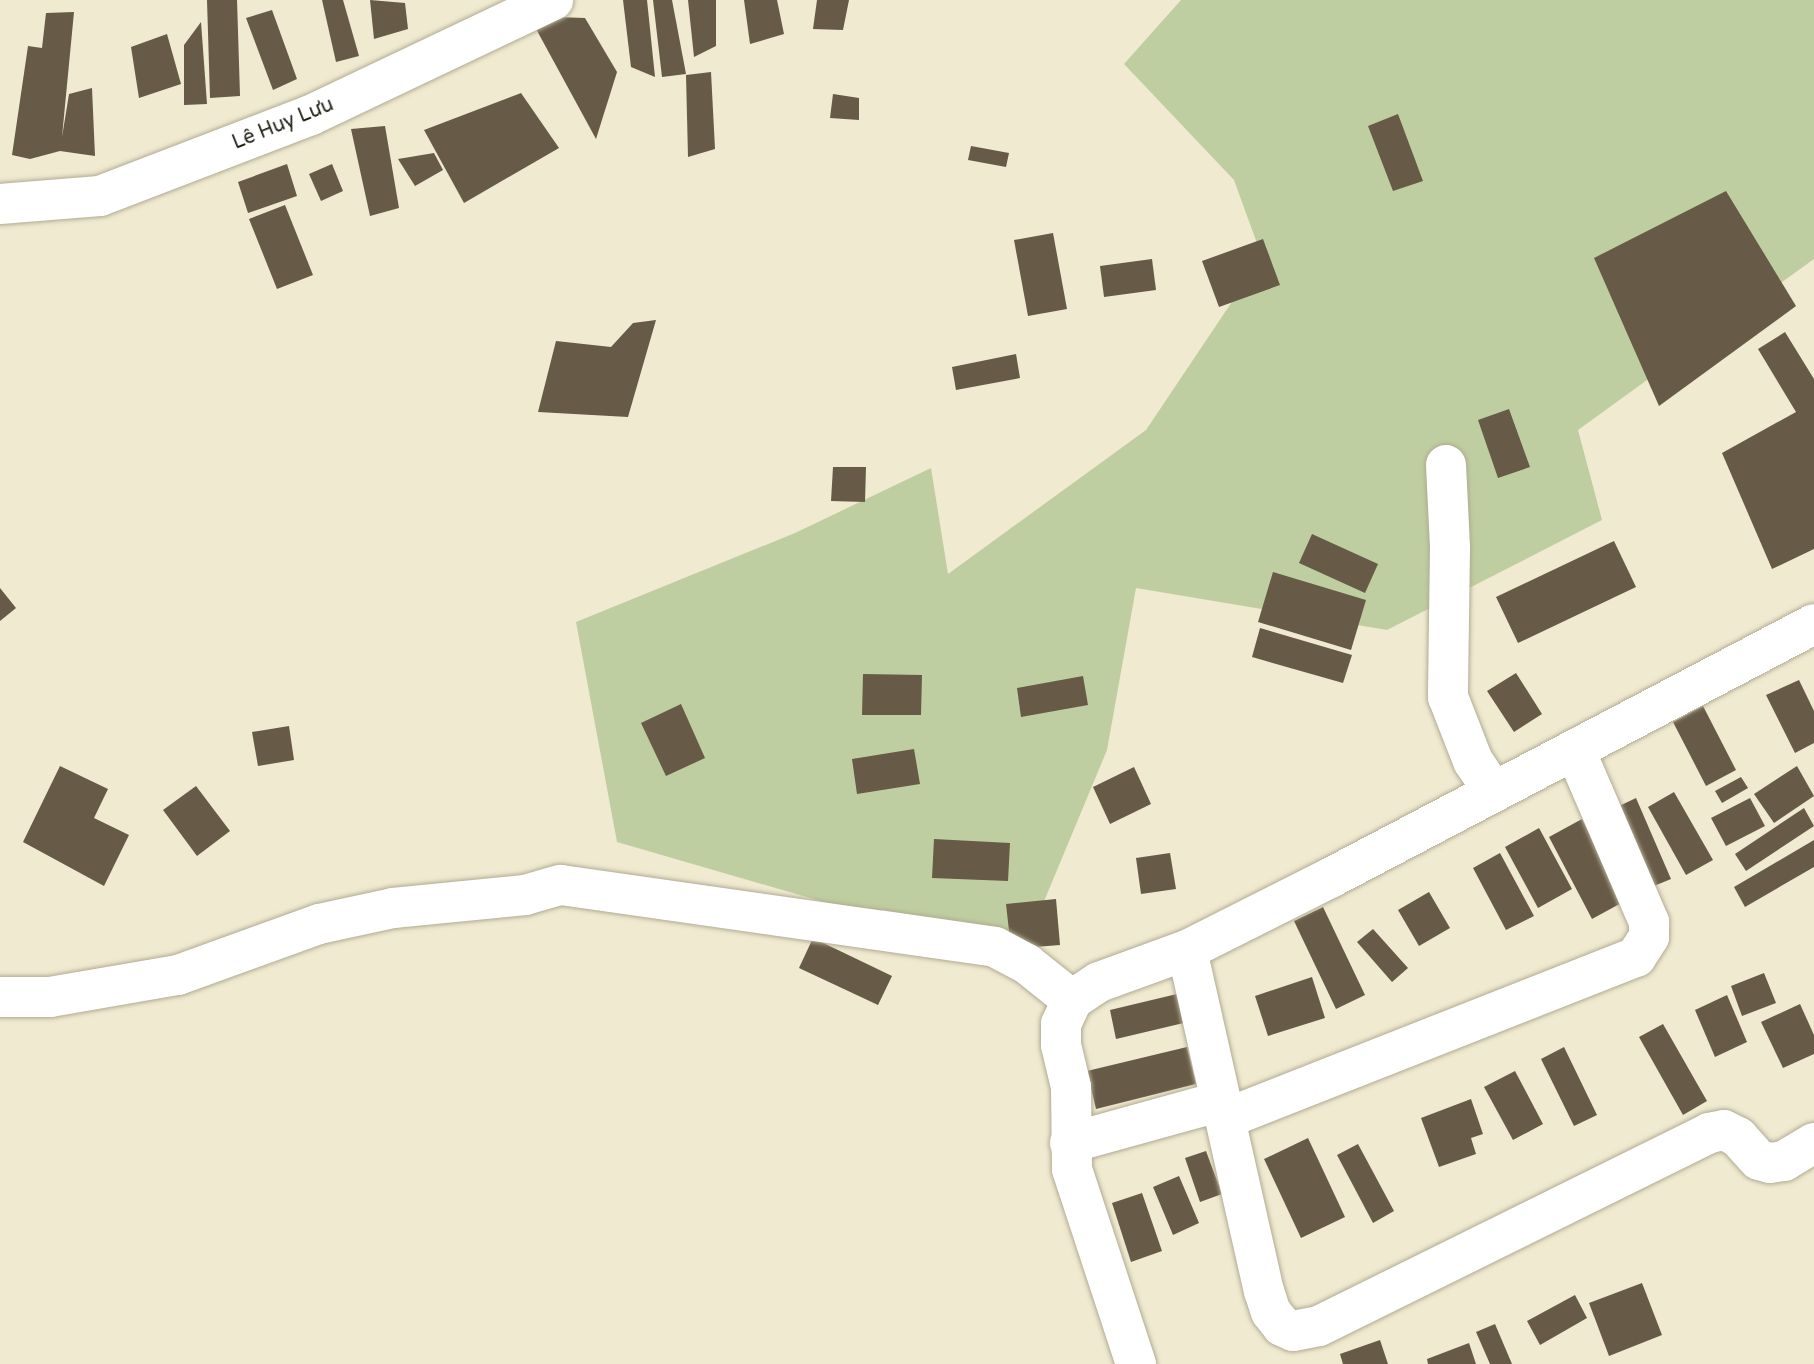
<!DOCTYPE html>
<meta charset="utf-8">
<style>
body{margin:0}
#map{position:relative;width:1814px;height:1364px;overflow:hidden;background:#f0ead1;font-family:"Varela Round",sans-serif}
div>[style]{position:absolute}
.green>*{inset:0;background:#bfcea0}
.building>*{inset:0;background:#675a47}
.roads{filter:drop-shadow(0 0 2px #b0ab93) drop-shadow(0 0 2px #b0ab93)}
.minor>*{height:40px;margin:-20px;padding:0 20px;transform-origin:20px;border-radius:20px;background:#fff}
span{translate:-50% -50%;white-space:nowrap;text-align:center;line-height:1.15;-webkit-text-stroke:8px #fff;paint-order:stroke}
.street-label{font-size:20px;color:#201e15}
</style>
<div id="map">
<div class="green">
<i style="clip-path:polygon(1181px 0,1814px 0,1814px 259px,1578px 430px,1602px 520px,1387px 630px,1136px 588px,1107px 750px,1020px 959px,617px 842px,576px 622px,795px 533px,931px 468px,948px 574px,1146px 430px,1262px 257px,1234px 180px,1124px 64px)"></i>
</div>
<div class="building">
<i style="clip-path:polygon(207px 0,237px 0,240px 96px,210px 98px)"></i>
<i style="clip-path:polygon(322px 0,343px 0,359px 56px,336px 62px)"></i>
<i style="clip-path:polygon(370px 0,405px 3px,408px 29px,374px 39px)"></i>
<i style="clip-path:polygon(623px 0,647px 0,655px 77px,631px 67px)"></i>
<i style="clip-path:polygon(653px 0,672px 0,686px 74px,662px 77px)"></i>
<i style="clip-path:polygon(688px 0,716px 0,716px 46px,694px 57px)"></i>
<i style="clip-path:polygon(744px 0,777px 0,784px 34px,750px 44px)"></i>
<i style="clip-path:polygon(817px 0,849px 0,843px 30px,813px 29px)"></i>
<i style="clip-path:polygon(272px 10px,297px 79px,273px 90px,246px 18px)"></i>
<i style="clip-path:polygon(74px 12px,62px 137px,69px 94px,92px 88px,95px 156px,60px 151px,30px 159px,12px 155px,28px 46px,42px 48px,46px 13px)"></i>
<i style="clip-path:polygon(529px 16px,585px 18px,617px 72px,596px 139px)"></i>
<i style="clip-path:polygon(201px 22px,207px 104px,184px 105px,184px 45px)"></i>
<i style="clip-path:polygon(167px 34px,181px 84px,139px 98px,131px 47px)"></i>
<i style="clip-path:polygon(711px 72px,715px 149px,688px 157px,686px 75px)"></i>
<i style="clip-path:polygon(521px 93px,559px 148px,464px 203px,424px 130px)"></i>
<i style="clip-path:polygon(833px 94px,859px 98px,859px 120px,830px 118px)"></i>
<i style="clip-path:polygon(1398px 114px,1423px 181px,1393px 191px,1368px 126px)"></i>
<i style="clip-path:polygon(385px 126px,399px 208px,370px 216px,351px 129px)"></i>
<i style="clip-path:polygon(971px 146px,1009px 153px,1006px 167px,968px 160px)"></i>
<i style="clip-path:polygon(434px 153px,443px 170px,415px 186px,398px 159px)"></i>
<i style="clip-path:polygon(287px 164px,297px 196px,248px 213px,238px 182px)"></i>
<i style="clip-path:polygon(332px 164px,343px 191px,321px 201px,309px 174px)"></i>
<i style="clip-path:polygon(1726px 191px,1796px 306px,1659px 406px,1594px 258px)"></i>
<i style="clip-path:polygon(285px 205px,313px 275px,277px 289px,249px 219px)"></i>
<i style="clip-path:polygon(1053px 233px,1067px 309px,1028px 316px,1014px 240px)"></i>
<i style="clip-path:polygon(1263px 239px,1280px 285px,1219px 307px,1202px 261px)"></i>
<i style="clip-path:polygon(1152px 259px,1156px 290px,1104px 297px,1100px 266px)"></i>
<i style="clip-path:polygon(656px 320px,628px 417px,538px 412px,556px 341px,611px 347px,633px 323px)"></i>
<i style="clip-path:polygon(1785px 332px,1814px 379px,1814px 549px,1772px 569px,1722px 453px,1796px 412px,1758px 349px)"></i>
<i style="clip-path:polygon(1016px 354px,1020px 378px,956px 390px,952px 367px)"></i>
<i style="clip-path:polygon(1509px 409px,1530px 467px,1498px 478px,1478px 420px)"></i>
<i style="clip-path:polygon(833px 467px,866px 467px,865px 502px,831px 501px)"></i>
<i style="clip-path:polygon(1312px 534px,1378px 564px,1365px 593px,1299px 563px)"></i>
<i style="clip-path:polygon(1614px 541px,1636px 587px,1518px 643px,1496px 597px)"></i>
<i style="clip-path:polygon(1273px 572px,1366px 600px,1351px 650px,1258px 622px)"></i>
<i style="clip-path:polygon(0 588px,16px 608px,0 621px)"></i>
<i style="clip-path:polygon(1260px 628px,1352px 655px,1343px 683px,1252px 657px)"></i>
<i style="clip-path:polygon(1516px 673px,1542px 714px,1514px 732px,1487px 691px)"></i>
<i style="clip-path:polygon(863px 674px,922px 675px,921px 715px,862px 715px)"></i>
<i style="clip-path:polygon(1083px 676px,1088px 705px,1021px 717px,1017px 688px)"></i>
<i style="clip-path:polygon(1799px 680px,1814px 711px,1814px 743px,1795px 753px,1766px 695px)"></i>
<i style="clip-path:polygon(681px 704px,705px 758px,666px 776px,641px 723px)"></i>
<i style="clip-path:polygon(1703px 706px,1736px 770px,1706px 786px,1673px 722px)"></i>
<i style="clip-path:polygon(289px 726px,294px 760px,258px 766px,252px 732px)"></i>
<i style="clip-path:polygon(914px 749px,920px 784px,857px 794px,852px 759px)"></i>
<i style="clip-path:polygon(60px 766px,108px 789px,94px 818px,129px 835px,104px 886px,23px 842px)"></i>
<i style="clip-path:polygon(1797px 766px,1814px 796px,1774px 823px,1754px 794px)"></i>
<i style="clip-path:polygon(1134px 767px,1151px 804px,1110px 824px,1093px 787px)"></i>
<i style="clip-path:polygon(1741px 777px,1748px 788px,1722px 803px,1715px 791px)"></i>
<i style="clip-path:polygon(196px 786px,230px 831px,197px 856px,163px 810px)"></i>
<i style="clip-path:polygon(1674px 792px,1713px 860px,1686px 875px,1648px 807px)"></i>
<i style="clip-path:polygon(1636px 798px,1671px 879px,1649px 888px,1615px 808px)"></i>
<i style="clip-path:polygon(1750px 798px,1765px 826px,1726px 846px,1711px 818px)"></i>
<i style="clip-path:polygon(1804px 808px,1814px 826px,1746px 871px,1735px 854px)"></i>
<i style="clip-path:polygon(1582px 819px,1625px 901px,1592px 919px,1549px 837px)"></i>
<i style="clip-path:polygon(1539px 828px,1572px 889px,1538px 908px,1505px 847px)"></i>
<i style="clip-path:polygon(934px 839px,1010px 843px,1008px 881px,932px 878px)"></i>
<i style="clip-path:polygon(1814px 840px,1814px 867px,1745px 907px,1734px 887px)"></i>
<i style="clip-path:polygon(1170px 853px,1176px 889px,1141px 894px,1136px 858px)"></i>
<i style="clip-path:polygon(1500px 853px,1534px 916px,1506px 930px,1473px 868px)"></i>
<i style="clip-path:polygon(1429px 892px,1450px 928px,1419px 946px,1398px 910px)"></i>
<i style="clip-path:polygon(1056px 899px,1060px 945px,1011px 949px,1006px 904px)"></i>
<i style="clip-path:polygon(1323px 907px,1365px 995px,1336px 1009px,1294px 921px)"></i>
<i style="clip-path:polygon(1373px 929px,1408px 968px,1392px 982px,1357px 942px)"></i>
<i style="clip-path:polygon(813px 938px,892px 976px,878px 1005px,799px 968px)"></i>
<i style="clip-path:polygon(1764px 973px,1776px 1003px,1742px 1016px,1731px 986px)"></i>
<i style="clip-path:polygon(1312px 977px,1325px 1018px,1268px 1036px,1255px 996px)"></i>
<i style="clip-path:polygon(1202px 988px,1209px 1017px,1116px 1039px,1110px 1010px)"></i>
<i style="clip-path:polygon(1727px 995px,1747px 1042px,1715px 1057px,1695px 1010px)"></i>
<i style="clip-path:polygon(1800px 1004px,1814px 1035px,1814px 1054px,1783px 1068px,1761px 1022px)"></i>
<i style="clip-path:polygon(1663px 1024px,1707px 1101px,1683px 1115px,1639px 1037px)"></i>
<i style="clip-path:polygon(1187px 1047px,1196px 1084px,1096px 1109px,1087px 1071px)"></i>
<i style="clip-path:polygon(1564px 1047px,1597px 1115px,1574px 1126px,1541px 1059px)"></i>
<i style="clip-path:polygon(1515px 1071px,1543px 1124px,1513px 1140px,1484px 1087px)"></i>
<i style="clip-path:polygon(1471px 1099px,1483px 1134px,1471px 1138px,1476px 1154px,1439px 1167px,1421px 1118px)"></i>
<i style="clip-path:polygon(1308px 1138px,1345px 1217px,1301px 1238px,1264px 1159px)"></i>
<i style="clip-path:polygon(1358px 1144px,1394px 1211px,1373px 1223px,1337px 1155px)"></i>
<i style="clip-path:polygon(1206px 1151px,1222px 1194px,1200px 1202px,1185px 1158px)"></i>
<i style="clip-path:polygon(1179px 1176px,1199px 1223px,1173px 1235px,1153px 1187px)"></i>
<i style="clip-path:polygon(1142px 1193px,1162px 1251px,1131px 1262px,1112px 1203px)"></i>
<i style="clip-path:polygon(1642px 1283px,1662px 1335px,1609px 1356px,1589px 1303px)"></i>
<i style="clip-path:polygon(1575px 1295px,1587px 1318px,1540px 1345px,1527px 1321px)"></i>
<i style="clip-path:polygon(1495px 1324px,1512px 1364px,1490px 1364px,1476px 1332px)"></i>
<i style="clip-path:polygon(1380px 1340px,1388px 1364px,1343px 1364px,1340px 1354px)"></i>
<i style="clip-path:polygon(1469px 1343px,1476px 1364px,1428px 1364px,1427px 1359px)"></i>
</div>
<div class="roads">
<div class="minor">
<i style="left:0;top:204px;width:100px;rotate:-4.6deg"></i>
<i style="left:100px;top:196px;width:226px;rotate:-21deg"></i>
<i style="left:311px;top:115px;width:268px;rotate:-25.4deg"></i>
<i style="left:1446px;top:465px;width:83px;rotate:87.2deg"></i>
<i style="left:1450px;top:548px;width:149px;rotate:90.8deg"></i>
<i style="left:1448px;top:697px;width:69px;rotate:68.7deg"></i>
<i style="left:1473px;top:761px;width:36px;rotate:56deg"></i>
<i style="left:1187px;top:950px;width:350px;rotate:77.3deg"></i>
<i style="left:1264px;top:1291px;width:22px;rotate:72deg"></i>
<i style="left:1271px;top:1312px;width:18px;rotate:52deg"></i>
<i style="left:1282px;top:1326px;width:12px;rotate:24deg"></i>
<i style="left:1293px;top:1331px;width:26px;rotate:-11deg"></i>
<i style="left:1319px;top:1326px;width:435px;rotate:-26.3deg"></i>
<i style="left:1709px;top:1133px;width:15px;rotate:-11deg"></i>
<i style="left:1724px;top:1130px;width:16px;rotate:27deg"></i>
<i style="left:1738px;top:1137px;width:31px;rotate:48deg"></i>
<i style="left:1759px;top:1160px;width:11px;rotate:15deg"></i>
<i style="left:1770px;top:1163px;width:14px;rotate:-8deg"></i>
<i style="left:1784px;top:1161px;width:35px;rotate:-31deg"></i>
<i style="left:0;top:997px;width:50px"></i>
<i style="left:50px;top:997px;width:130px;rotate:-9.8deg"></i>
<i style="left:178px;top:975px;width:150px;rotate:-19.9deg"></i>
<i style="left:319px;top:924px;width:76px;rotate:-12.2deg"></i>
<i style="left:393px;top:908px;width:133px;rotate:-5.6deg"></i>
<i style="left:525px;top:895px;width:37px;rotate:-16deg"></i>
<i style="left:561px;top:885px;width:438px;rotate:8.1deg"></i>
<i style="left:995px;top:947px;width:36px;rotate:28deg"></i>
<i style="left:1027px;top:964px;width:58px;rotate:38.7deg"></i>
<i style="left:1227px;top:1118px;width:440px;rotate:-21.5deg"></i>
<i style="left:1636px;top:957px;width:24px;rotate:-57deg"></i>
<i style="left:1649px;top:937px;width:15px;rotate:-90deg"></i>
<i style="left:1649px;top:922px;width:187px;rotate:-113.3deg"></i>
<i style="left:1070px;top:1143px;width:157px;rotate:-15.5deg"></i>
<i style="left:1136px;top:1364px;width:205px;rotate:-108.2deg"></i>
<i style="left:1072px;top:1169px;width:82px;rotate:-90.7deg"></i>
<i style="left:1071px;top:1087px;width:43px;rotate:-103.4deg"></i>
<i style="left:1061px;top:1045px;width:21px;rotate:-90deg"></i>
<i style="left:1061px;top:1024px;width:26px;rotate:-65deg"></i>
<i style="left:1072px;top:1000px;width:32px;rotate:-34deg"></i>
<i style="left:1099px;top:982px;width:94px;rotate:-20deg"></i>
<i style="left:1187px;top:950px;width:162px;rotate:-26.7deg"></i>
<i style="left:1332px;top:877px;width:544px;rotate:-27.69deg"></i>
</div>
</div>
<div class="street-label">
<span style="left:283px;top:124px;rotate:-22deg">Lê Huy Lưu</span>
</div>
</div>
